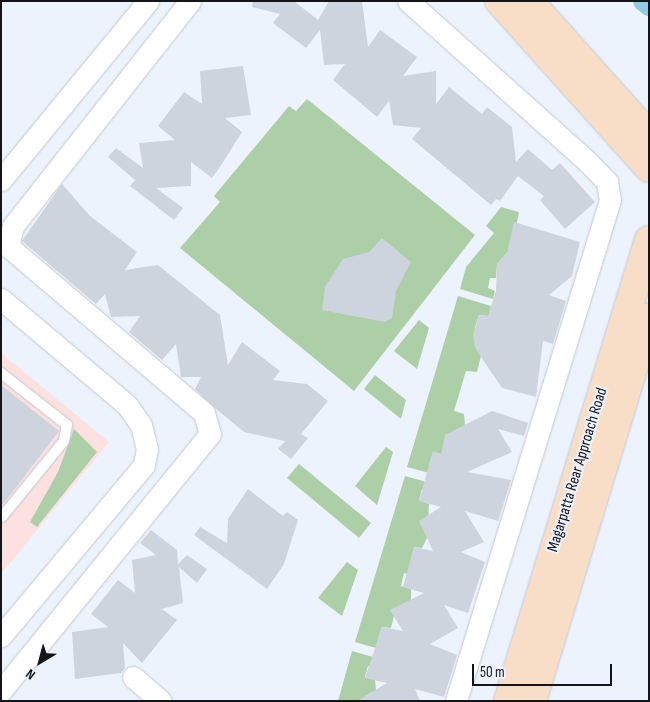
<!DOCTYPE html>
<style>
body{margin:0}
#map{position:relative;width:650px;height:702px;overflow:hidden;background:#edf3fc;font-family:"Sofia Sans Condensed",sans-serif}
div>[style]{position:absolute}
.commercial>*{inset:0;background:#fce1e0}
.green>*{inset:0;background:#adcfa8}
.canal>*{height:20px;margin:-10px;padding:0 10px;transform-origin:10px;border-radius:10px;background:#8dcde4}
.building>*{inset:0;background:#ced4dd}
.roads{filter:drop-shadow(0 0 1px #c2c8d1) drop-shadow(0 0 1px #c2c8d1)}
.lane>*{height:10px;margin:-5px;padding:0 5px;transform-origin:5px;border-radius:5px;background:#fff}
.street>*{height:21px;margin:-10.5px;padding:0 10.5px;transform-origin:10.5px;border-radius:10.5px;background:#fff}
.secondary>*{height:28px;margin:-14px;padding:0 14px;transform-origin:14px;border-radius:14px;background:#f9dec7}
span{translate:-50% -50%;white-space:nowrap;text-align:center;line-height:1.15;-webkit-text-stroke:4px #edf3fc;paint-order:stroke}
.street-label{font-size:16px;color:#131519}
.frame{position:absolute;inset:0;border:2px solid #131519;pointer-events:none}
.north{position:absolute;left:15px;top:637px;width:50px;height:50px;-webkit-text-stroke:4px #edf3fc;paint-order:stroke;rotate:217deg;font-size:14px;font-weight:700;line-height:20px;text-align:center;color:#131519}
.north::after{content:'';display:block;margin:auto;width:18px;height:22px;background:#131519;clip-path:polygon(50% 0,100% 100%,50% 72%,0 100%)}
.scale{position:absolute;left:472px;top:664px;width:140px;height:22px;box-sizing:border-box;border:2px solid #131519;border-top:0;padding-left:6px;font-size:15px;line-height:18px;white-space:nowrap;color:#131519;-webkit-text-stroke:4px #edf3fc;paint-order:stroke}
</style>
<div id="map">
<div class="commercial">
<i style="clip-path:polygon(1px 353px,109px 442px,1px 574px)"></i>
</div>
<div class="green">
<i style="clip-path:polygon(307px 99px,475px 235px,354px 391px,180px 248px,220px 202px,214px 196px,289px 106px,296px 111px)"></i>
<i style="clip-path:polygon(501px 207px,519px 212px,512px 247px,497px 264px,496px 278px,490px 278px,488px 288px,495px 291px,493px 299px,460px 289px,466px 267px,494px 233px,486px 226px)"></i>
<i style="clip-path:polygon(458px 296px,491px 306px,489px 316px,479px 315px,475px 327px,481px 356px,477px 372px,466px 371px,454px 411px,464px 414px,465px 425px,441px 454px,433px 452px,429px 465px,444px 477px,407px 467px)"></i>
<i style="clip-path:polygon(419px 320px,429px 328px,417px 369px,394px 351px)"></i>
<i style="clip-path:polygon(375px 375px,406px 400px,401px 419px,364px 389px)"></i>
<i style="clip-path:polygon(74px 429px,97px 452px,37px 527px,30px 522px,58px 472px)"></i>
<i style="clip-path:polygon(386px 447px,393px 452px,377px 505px,355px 486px)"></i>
<i style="clip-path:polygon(299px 464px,371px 523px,359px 538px,287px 478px)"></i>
<i style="clip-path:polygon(405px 476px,441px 486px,422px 489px,419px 500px,429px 504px,427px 538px,422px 548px,414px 547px,413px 576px,404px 573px,401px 586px,411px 589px,411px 600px,394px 616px,391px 628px,382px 627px,378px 639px,383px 650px,355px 642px)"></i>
<i style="clip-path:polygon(347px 562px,358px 570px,342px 616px,318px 598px)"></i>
<i style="clip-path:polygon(352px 651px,380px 659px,378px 668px,368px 666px,365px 677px,375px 680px,376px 690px,365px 696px,368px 701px,338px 701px)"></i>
</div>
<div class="canal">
<i style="left:643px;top:1px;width:8px;rotate:40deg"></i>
</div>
<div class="building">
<i style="clip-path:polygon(253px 1px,294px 1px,318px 20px,329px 1px,362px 1px,368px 47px,380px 30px,417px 57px,403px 76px,436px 71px,436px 104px,449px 87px,482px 114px,487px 107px,512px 127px,516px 162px,528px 149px,552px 170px,560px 163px,595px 202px,565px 229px,540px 200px,544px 196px,518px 176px,500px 201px,496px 199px,491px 205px,412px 139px,421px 128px,393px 125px,389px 101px,377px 117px,333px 80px,345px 64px,324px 65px,320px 30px,306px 48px,273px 23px,280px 14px,252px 7px)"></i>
<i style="clip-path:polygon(243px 66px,251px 115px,225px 118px,242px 132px,220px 167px,212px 178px,191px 162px,191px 186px,156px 188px,183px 208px,174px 220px,130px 186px,135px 180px,108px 157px,116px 148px,143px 168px,139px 143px,175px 140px,158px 126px,184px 92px,202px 104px,200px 71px)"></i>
<i style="clip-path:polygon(62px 184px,90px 216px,137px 252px,125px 270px,158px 265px,220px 315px,228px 365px,242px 342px,280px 371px,273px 380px,307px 384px,328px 401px,301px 434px,308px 438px,291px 459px,278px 449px,285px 441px,244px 432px,215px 408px,195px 389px,201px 377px,181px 377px,176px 344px,162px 360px,129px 332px,140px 316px,111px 317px,105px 294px,96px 304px,22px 241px)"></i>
<i style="clip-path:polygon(514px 222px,580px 242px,572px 276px,549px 295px,566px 301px,553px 344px,543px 341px,536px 397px,502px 388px,475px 348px,473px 335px,479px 315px,488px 316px,496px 291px,497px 264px,507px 253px)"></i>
<i style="clip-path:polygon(382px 238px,411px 262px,396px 291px,392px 318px,385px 322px,322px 310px,325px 287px,343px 259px,369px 252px)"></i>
<i style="clip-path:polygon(1px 385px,59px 431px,1px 507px)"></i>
<i style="clip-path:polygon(492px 411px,528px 423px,524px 436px,498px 429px,512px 452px,467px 472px,511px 480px,498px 521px,465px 511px,484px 542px,461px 552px,485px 562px,468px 613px,444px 605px,458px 628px,430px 644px,457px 655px,444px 697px,415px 689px,420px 701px,357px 701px,387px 683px,365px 678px,382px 627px,403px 631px,390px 610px,424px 593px,403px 587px,414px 547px,433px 551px,419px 521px,441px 507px,419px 501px,433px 451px,441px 454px,445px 435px)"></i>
<i style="clip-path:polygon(248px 489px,283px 516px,287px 512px,298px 520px,284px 564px,267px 589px,194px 535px,200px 527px,227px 543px,228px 519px)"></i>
<i style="clip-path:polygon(151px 530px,177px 550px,178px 564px,187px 555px,207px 569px,197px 583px,179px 567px,183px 603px,162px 609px,177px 620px,142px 663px,123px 643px,125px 668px,121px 673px,75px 679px,72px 632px,108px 627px,91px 614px,118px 580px,135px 593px,132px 560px,156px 555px,140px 543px)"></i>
</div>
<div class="roads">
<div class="lane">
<i style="left:1px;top:373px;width:84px;rotate:38.2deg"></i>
<i style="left:67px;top:425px;width:16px;rotate:101deg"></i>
<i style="left:64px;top:441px;width:99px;rotate:129.3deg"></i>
</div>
<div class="street">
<i style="left:408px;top:1px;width:241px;rotate:41.8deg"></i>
<i style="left:588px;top:162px;width:28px;rotate:46deg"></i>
<i style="left:607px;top:182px;width:18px;rotate:81deg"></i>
<i style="left:610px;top:200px;width:524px;rotate:107.09deg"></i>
<i style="left:1px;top:180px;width:232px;rotate:-50.6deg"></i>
<i style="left:1px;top:299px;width:165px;rotate:40.1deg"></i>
<i style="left:127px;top:405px;width:24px;rotate:55deg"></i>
<i style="left:141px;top:425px;width:25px;rotate:76deg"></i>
<i style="left:147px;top:449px;width:16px;rotate:101deg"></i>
<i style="left:144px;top:465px;width:223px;rotate:129.9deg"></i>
<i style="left:133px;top:677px;width:37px;rotate:41deg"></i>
<i style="left:1px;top:691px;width:331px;rotate:-50.9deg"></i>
<i style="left:210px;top:434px;width:22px;rotate:-106deg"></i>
<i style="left:204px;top:413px;width:257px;rotate:-139.6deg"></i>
<i style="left:8px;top:246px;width:21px;rotate:-76deg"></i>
<i style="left:13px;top:226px;width:286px;rotate:-51.8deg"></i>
</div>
<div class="secondary">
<i style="left:499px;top:1px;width:224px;rotate:48.1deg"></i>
<i style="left:529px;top:1px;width:180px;rotate:48.2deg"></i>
<i style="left:508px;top:701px;width:482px;rotate:-73deg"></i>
<i style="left:532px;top:701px;width:401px;rotate:-73.1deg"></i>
</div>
</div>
<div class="street-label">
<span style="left:578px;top:470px;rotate:-73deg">Magarpatta Rear Approach Road</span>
</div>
<div class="frame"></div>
<div class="north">N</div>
<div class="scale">50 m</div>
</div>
